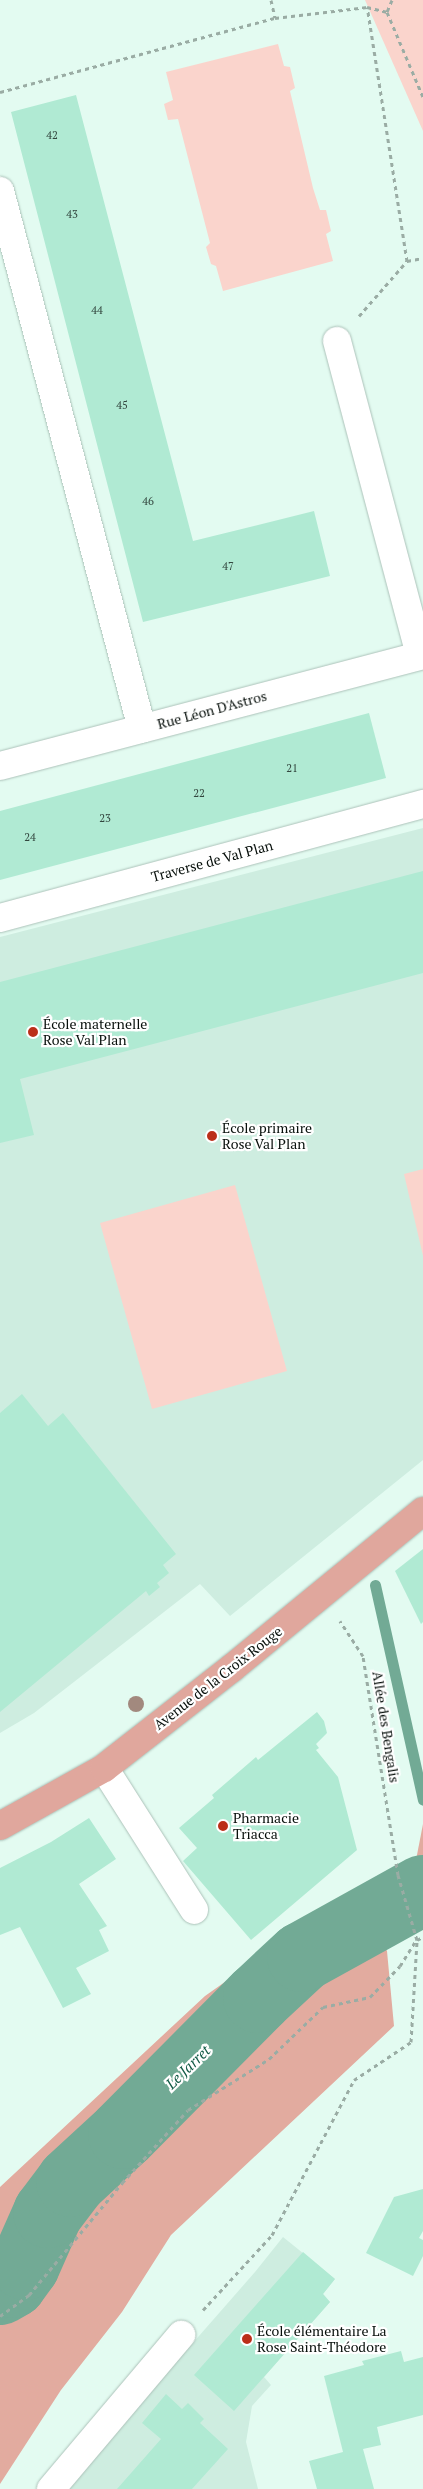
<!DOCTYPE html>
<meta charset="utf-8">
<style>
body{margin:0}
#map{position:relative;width:423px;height:2489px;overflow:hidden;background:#e3fbf1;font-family:"PT Serif",serif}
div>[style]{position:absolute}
.built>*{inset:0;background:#ceede0}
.green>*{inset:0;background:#fad4cc}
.forest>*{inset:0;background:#e2ab9f}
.stream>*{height:11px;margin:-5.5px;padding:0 5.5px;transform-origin:5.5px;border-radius:5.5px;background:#72aa95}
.river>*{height:70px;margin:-35px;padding:0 35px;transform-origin:35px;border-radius:35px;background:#72aa95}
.building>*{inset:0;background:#b0ead3}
.path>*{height:3px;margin-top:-1.5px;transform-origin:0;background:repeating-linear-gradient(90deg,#9aaca4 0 4px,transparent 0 8px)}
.roads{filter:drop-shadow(0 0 1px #acc2b9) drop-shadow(0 0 1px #acc2b9)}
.minor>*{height:28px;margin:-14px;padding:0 14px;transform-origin:14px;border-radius:14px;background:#fff}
.major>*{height:28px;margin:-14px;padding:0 14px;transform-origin:14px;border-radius:14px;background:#e0a79d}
.trees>*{width:16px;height:16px;margin:-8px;border-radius:50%;background:#a2897e}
.dots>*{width:14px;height:14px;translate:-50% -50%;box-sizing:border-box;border:2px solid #fff;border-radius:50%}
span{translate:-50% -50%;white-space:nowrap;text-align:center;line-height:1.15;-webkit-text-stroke:4.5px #fff;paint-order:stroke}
.number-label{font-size:11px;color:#32463e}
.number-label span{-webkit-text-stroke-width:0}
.street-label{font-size:14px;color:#08100c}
.poi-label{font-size:14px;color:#08100c}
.left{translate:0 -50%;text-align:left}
.water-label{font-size:15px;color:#125b46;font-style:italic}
</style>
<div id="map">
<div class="built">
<i style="clip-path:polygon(423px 828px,423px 1460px,230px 1616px,200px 1584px,34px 1713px,0 1733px,0 937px)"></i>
<i style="clip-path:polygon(283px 2237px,335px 2279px,323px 2294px,330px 2302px,264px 2377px,271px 2385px,252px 2406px,246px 2442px,258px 2489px,65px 2489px,255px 2272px)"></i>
</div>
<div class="green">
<i style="clip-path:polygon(365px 0,423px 0,423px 131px)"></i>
<i style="clip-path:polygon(278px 44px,284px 66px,290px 67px,295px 88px,290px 91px,313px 188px,320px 210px,326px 210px,331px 231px,326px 234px,333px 261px,223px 291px,216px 266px,211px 264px,206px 247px,210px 243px,178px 119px,168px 120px,164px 104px,173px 100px,166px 72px)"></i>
<i style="clip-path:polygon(423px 1169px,423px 1256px,404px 1174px)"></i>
<i style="clip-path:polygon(235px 1185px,287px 1371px,152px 1409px,100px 1223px)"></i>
</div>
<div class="forest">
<i style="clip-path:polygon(423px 1824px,423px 1894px,416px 1860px)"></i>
<i style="clip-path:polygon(348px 1895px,387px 1951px,394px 2026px,171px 2235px,122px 2312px,61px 2390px,0 2484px,0 2187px,205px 1996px)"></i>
</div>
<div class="stream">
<i style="left:375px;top:1585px;width:220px;rotate:77.4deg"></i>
</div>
<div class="river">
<i style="left:0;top:2290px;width:14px;rotate:-30deg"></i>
<i style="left:12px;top:2283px;width:22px;rotate:-54deg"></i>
<i style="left:25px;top:2265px;width:57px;rotate:-66.1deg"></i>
<i style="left:48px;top:2213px;width:39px;rotate:-53deg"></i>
<i style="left:71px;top:2182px;width:71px;rotate:-42.7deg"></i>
<i style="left:123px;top:2134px;width:192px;rotate:-45.2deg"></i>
<i style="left:258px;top:1998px;width:60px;rotate:-43deg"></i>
<i style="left:302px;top:1957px;width:138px;rotate:-29deg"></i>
</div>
<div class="building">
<i style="clip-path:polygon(76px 95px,193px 541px,314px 511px,330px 576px,143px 622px,11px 112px)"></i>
<i style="clip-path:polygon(369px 713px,386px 778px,0 880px,0 811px)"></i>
<i style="clip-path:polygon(423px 871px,423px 973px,20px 1079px,34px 1135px,0 1143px,0 982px)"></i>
<i style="clip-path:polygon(22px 1394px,48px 1426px,63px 1413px,176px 1554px,163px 1565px,169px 1573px,157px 1583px,160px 1587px,149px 1596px,146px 1591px,0 1712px,0 1413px)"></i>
<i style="clip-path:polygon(423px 1549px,423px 1622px,421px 1624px,395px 1571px)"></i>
<i style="clip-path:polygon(317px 1712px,324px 1721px,327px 1733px,316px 1744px,319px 1748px,316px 1750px,338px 1777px,357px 1850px,251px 1940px,183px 1861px,197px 1848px,179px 1828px,214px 1798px,212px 1795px,256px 1757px,258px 1760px)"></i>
<i style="clip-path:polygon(89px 1818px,116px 1859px,79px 1884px,107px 1926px,99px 1930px,109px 1951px,76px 1968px,91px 1994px,63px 2008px,20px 1927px,0 1935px,0 1868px,51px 1842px)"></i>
<i style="clip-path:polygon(423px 2189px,423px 2231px,419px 2238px,423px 2240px,423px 2256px,413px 2276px,366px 2253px,394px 2197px)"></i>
<i style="clip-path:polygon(303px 2252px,335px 2279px,323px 2294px,330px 2302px,234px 2411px,194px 2375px)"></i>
<i style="clip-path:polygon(401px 2351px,404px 2362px,423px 2357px,423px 2415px,377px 2427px,381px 2445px,363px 2449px,374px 2489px,317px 2489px,309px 2461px,343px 2452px,324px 2376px,364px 2365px,362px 2361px)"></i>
<i style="clip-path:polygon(166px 2394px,182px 2409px,188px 2403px,204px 2419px,200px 2423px,228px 2449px,192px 2489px,117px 2489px,161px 2439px,142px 2423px)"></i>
</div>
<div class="path">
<i style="left:271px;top:0;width:18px;rotate:77deg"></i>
<i style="left:392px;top:0;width:13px;rotate:113deg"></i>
<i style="left:387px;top:12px;width:92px;rotate:67deg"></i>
<i style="left:0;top:92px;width:285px;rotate:-15.1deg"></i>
<i style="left:275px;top:18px;width:93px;rotate:-6.8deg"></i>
<i style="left:367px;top:7px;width:21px;rotate:14deg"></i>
<i style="left:407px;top:261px;width:16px;rotate:-11deg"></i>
<i style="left:359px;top:316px;width:73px;rotate:-48.9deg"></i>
<i style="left:407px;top:261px;width:257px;rotate:-98.9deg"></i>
<i style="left:417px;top:1940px;width:7px;rotate:-27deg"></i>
<i style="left:203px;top:2310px;width:102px;rotate:-47.4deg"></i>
<i style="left:272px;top:2235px;width:175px;rotate:-62.1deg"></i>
<i style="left:354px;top:2080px;width:69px;rotate:-33.7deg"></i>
<i style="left:411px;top:2042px;width:102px;rotate:-86.6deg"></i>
<i style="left:417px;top:1940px;width:68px;rotate:-106.3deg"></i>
<i style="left:398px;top:1875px;width:222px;rotate:-99.1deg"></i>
<i style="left:363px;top:1656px;width:42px;rotate:-123.3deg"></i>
<i style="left:0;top:2316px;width:36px;rotate:-36deg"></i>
<i style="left:29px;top:2295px;width:146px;rotate:-50.3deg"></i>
<i style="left:122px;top:2183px;width:98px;rotate:-47.9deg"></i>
<i style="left:188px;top:2110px;width:96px;rotate:-32.2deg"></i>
<i style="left:269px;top:2059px;width:75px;rotate:-43.9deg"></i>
<i style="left:323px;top:2007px;width:48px;rotate:-12deg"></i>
<i style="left:370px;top:1997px;width:43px;rotate:-45.9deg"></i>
<i style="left:400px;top:1966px;width:31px;rotate:-58deg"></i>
</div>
<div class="roads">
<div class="minor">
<i style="left:0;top:191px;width:556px;rotate:75.21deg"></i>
<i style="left:337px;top:341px;width:325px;rotate:75.2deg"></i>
<i style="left:0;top:766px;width:437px;rotate:-14.7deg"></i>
<i style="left:0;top:918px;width:438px;rotate:-15.1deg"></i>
<i style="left:104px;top:1768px;width:168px;rotate:57.6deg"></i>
<i style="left:51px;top:2489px;width:202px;rotate:-49.8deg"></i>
</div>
<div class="major">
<i style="left:0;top:1826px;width:119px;rotate:-29.1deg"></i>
<i style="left:104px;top:1768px;width:162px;rotate:-38deg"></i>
<i style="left:232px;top:1668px;width:247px;rotate:-39.4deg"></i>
</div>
</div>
<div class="trees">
<i style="left:136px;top:1704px"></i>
</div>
<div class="dots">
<i style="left:33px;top:1032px;background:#bb2f19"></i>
<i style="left:212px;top:1136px;background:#bb2f19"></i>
<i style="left:223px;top:1826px;background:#bb2f19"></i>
<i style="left:247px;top:2339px;background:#bb2f19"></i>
</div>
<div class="number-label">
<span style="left:52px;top:135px">42</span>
<span style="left:72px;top:214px">43</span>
<span style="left:97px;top:310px">44</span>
<span style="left:122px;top:405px">45</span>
<span style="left:148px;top:501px">46</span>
<span style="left:228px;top:566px">47</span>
<span style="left:292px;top:768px">21</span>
<span style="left:199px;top:793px">22</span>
<span style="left:105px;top:818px">23</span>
<span style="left:30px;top:837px">24</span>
</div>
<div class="street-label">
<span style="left:212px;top:710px;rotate:-15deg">Rue Léon D'Astros</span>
<span style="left:212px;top:861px;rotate:-15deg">Traverse de Val Plan</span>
<span style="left:218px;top:1678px;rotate:-38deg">Avenue de la Croix Rouge</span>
<span style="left:386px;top:1727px;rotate:81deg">Allée des Bengalis</span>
</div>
<div class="poi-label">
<span class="left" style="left:43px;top:1032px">École maternelle<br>Rose Val Plan</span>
<span class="left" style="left:222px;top:1136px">École primaire<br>Rose Val Plan</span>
<span class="left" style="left:233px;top:1826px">Pharmacie<br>Triacca</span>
<span class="left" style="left:257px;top:2339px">École élémentaire La<br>Rose Saint-Théodore</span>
</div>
<div class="water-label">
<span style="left:188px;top:2067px;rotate:-44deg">Le Jarret</span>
</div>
</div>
